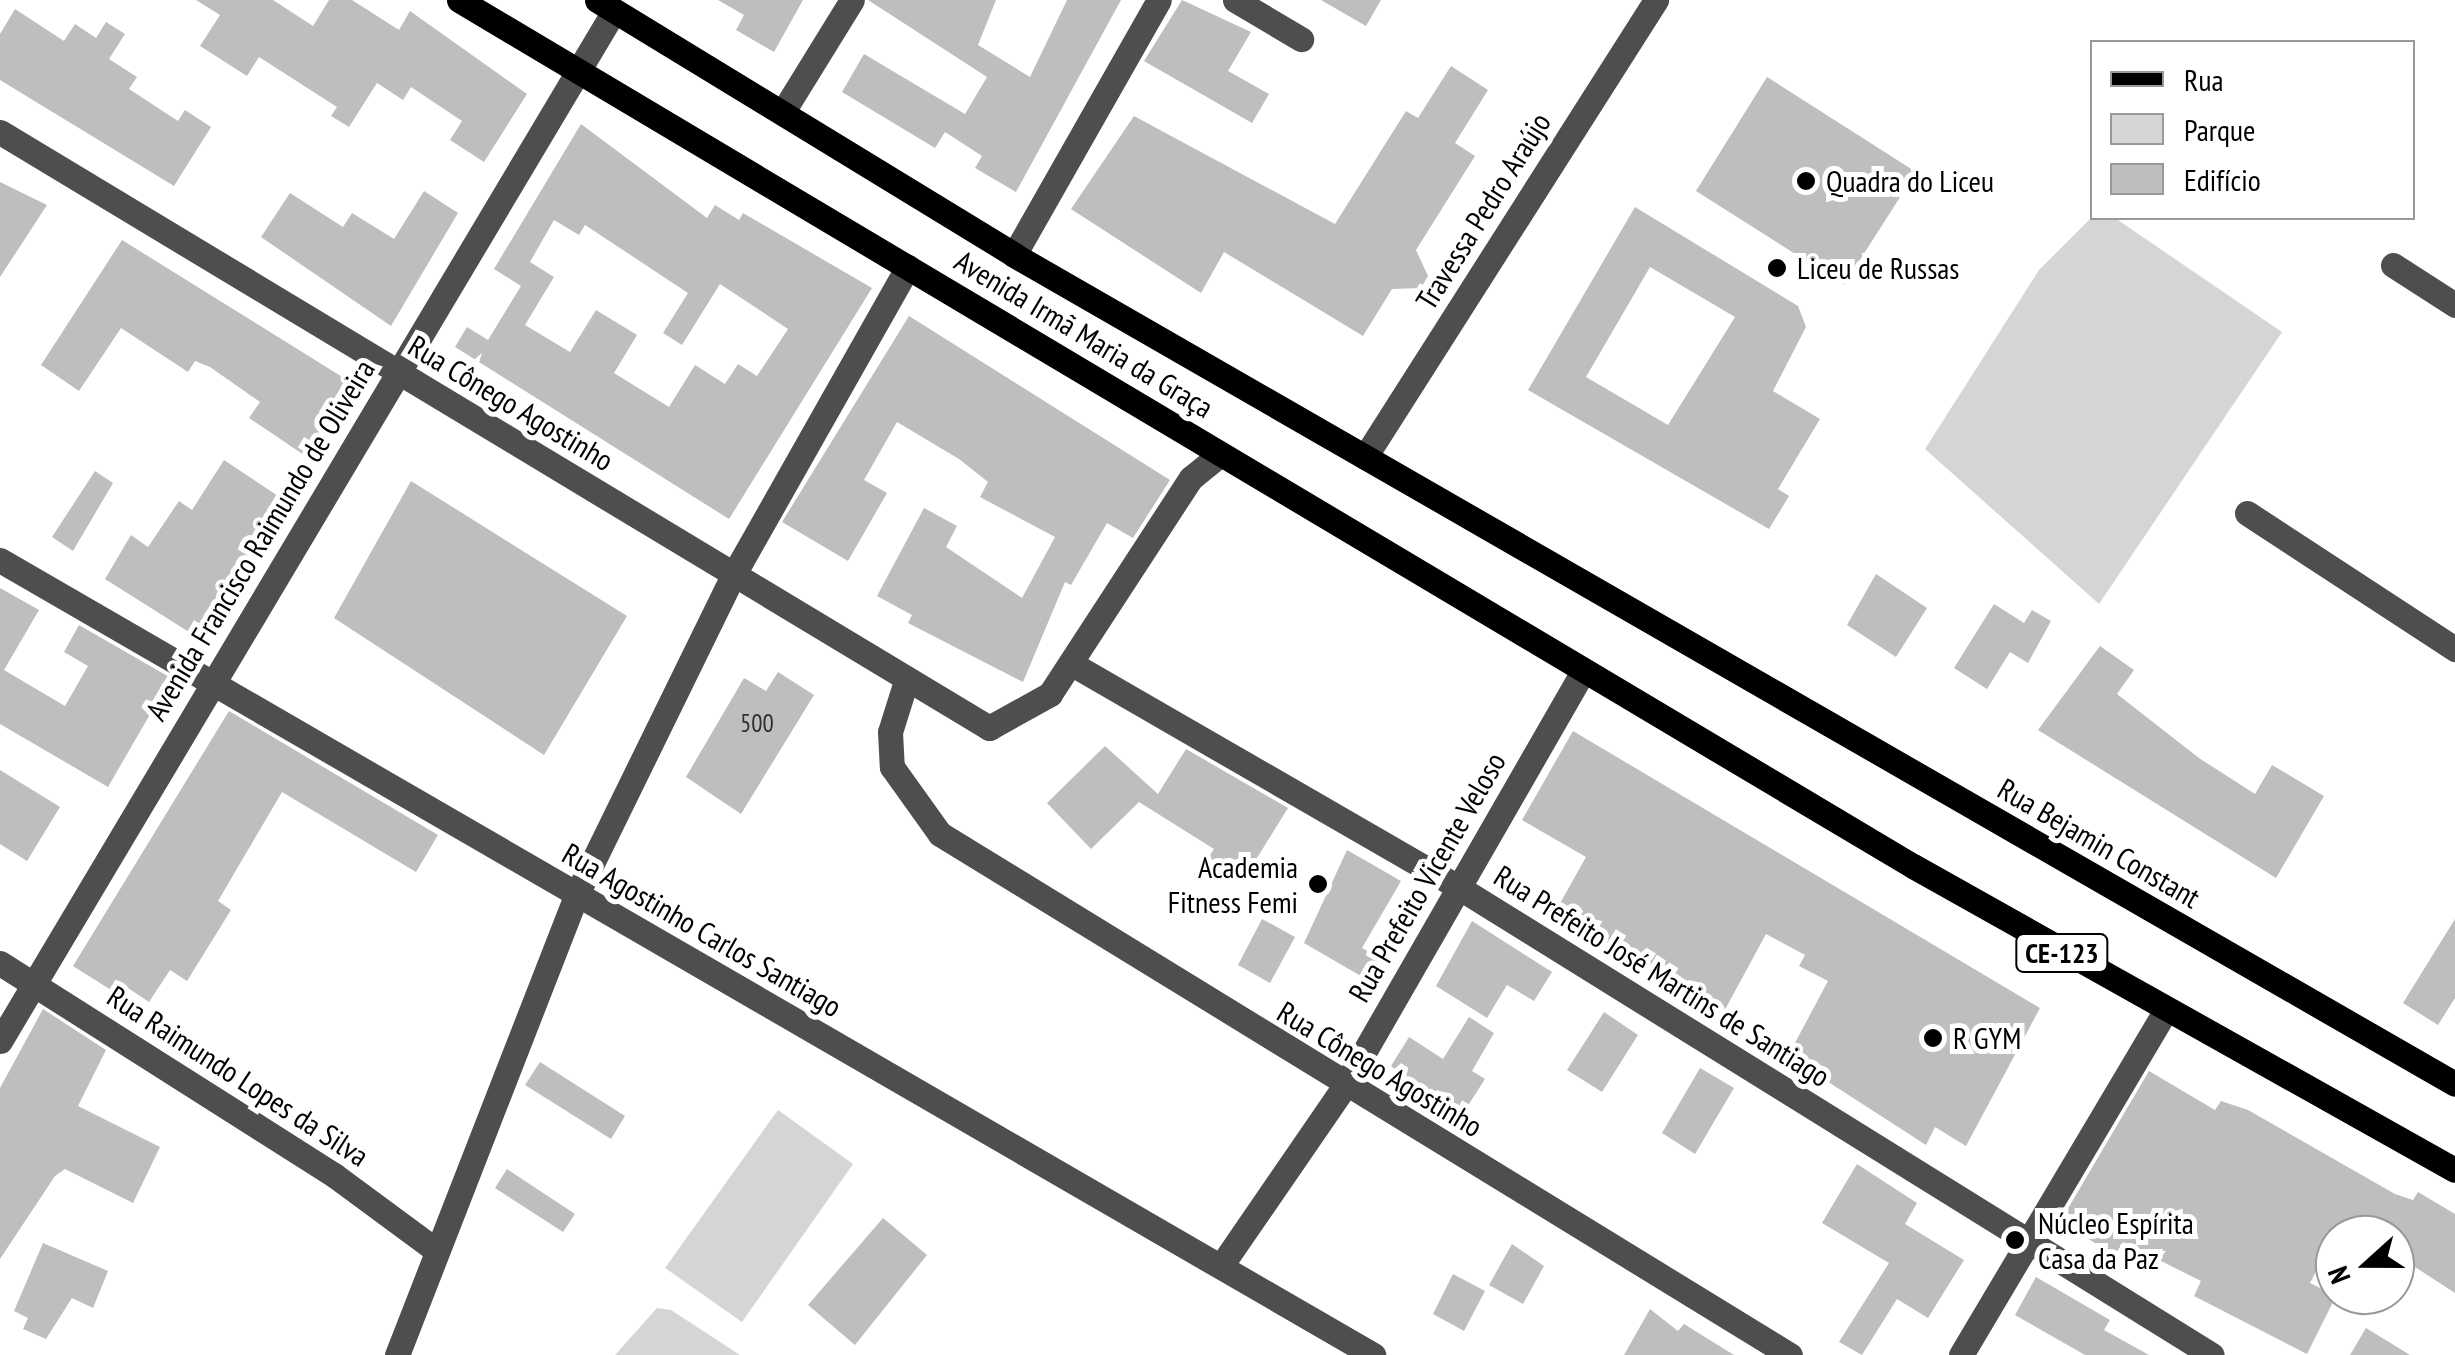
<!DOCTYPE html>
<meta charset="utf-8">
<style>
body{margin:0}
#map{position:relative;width:2455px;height:1355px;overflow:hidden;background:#fff;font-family:"PT Sans Narrow",sans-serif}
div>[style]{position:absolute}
.green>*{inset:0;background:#d5d5d5}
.building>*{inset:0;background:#bebebe}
.minor>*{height:25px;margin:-12.5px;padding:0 12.5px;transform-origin:12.5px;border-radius:12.5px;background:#4e4e4e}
.major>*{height:25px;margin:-12.5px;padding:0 12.5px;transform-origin:12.5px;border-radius:12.5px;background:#000}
.dots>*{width:28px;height:28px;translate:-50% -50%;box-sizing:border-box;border:5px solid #fff;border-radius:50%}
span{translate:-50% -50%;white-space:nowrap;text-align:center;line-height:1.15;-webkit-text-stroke:10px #fff;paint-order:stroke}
.number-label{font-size:25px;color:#303030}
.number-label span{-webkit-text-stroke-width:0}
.shield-label span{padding:2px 8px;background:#fff;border:2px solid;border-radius:8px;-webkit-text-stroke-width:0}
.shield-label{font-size:28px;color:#000;font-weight:700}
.poi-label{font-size:30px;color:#000}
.left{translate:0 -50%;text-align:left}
.right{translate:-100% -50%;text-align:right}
.street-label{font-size:30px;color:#000}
.legend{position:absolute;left:2090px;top:40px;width:325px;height:180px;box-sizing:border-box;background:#fff;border:2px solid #999;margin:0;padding:12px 18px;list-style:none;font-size:30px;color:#000}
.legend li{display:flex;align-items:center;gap:20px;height:50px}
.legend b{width:50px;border:2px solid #999}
.north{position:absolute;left:2315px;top:1215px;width:100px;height:100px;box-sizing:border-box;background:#fff;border:2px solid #999;border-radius:50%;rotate:249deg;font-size:28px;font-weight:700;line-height:40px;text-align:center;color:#000}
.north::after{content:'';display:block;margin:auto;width:35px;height:45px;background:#000;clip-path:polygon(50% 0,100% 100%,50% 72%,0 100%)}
</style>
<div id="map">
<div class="green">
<i style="clip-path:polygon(2092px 217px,2115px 218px,2282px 332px,2099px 604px,1925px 449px,2039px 270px)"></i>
<i style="clip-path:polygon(778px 1110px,853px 1164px,742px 1322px,665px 1268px)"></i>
<i style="clip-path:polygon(657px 1308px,671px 1310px,740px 1355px,615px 1355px)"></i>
</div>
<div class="building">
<i style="clip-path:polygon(196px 0,273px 0,313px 26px,329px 0,352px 0,399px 30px,410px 11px,527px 94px,484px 162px,450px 140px,462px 121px,411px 87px,403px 100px,377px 83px,349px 127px,331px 116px,337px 107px,259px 57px,247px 76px,200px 46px,220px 15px)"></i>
<i style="clip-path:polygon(718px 0,803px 0,774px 52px,736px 30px,744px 15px)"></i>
<i style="clip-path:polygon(868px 0,996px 0,978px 45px,1030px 77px,1067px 0,1121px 0,1016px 192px,975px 168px,982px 156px,945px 132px,935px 148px,842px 92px,864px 54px,965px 114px,987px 77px)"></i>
<i style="clip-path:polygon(1182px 0,1251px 32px,1228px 71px,1269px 94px,1252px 123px,1144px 61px)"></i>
<i style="clip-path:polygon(1321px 0,1381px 0,1366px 26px)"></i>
<i style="clip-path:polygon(15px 9px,64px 41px,75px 24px,96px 38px,106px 22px,125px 34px,109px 59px,137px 77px,129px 89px,178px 121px,185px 110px,211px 127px,174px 186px,0 80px,0 34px)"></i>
<i style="clip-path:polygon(1451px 66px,1488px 90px,1455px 143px,1475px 156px,1416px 250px,1428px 276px,1421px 288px,1392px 289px,1363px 336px,1224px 252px,1201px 293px,1071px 209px,1134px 116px,1335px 224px,1406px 111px,1418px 118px)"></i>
<i style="clip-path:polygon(1767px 77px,1916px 172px,1844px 285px,1696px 191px)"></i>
<i style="clip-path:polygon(evenodd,581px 124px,707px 218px,715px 205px,739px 220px,743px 213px,872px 288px,729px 519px,455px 347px,467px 327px,488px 340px,521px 286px,494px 269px,581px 124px,554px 220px,579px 235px,585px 225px,688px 293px,663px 333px,682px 345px,720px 284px,788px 329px,757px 376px,738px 364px,725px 384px,695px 365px,669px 407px,614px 373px,637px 335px,596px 310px,570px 352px,525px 325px,554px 277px,530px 262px,554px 220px)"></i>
<i style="clip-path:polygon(0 182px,47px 205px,0 277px)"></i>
<i style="clip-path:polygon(424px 191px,458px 213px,391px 326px,261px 237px,290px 193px,343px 227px,352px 213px,394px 239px)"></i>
<i style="clip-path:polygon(evenodd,1635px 207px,1798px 306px,1806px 327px,1773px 391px,1820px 419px,1778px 489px,1789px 496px,1769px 529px,1528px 390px,1635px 207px,1650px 267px,1735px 317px,1668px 425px,1586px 377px,1650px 267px)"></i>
<i style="clip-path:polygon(122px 240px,352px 383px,304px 455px,249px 418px,260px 402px,210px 367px,195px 361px,188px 372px,121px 328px,79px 391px,41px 365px)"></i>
<i style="clip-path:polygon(909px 316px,1170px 480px,1133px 538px,1107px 523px,1071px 585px,1065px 582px,1023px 682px,908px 623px,912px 615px,877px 596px,924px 508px,957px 526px,946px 547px,1022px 598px,1055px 537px,980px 497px,988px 482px,959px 459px,897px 422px,864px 480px,887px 493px,848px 561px,782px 522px)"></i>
<i style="clip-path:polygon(224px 460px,281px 498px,200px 639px,105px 579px,131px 535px,148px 547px,179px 501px,192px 510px)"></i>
<i style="clip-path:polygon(95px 471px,113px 483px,73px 551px,52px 537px)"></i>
<i style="clip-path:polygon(411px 481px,627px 616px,544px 755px,334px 618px)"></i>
<i style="clip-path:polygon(1876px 574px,1927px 608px,1896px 657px,1847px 625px)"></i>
<i style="clip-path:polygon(0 588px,39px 610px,4px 670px,65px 706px,88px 666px,64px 652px,79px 625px,171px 678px,108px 787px,0 724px)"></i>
<i style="clip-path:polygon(1994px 604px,2024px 623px,2032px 610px,2051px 621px,2028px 663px,2010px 652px,1987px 689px,1954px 668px)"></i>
<i style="clip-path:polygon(2100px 646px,2134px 670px,2117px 694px,2199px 758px,2255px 794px,2272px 765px,2324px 796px,2276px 878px,2038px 730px)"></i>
<i style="clip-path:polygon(778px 672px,814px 695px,741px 814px,686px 777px,744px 678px,766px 691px)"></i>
<i style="clip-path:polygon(229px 711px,438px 835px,416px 872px,282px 792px,218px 901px,231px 910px,187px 981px,170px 970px,149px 1002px,128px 988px,122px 997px,73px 966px)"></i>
<i style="clip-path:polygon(1573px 731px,2040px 1008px,1966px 1146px,1935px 1127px,1926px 1145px,1788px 1056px,1828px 981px,1799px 966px,1805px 955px,1766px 934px,1721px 1017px,1554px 914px,1586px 857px,1522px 820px)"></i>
<i style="clip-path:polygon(1105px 746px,1158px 794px,1186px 749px,1288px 808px,1242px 882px,1207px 860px,1214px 849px,1139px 802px,1091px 849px,1047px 803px)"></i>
<i style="clip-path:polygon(0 770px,60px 807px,27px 861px,0 844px)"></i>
<i style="clip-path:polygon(1347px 850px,1401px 881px,1362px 948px,1386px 961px,1373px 983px,1304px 943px)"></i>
<i style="clip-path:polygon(1262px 919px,1295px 937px,1270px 983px,1238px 965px)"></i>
<i style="clip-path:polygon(2455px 919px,2455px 998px,2438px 1025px,2403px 1003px)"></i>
<i style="clip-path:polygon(1472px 921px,1552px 972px,1534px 1001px,1507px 985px,1487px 1018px,1436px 986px)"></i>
<i style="clip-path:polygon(43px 1009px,106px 1050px,78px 1106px,160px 1147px,133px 1203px,65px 1169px,55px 1176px,0 1259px,0 1088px)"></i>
<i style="clip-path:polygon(1604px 1012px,1638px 1035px,1602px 1092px,1567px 1070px)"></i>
<i style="clip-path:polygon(1469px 1017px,1494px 1033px,1472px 1071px,1485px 1079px,1460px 1118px,1391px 1066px,1409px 1037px,1443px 1059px)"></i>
<i style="clip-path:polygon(540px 1062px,625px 1116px,611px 1139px,525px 1085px)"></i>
<i style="clip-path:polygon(1700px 1068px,1734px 1088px,1695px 1154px,1662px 1133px)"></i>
<i style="clip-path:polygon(2149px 1071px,2215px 1110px,2221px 1101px,2248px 1110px,2395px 1194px,2413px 1200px,2418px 1192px,2455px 1214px,2455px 1293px,2395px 1254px,2395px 1235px,2335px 1235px,2310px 1283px,2336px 1296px,2307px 1354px,2194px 1296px,2201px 1281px,2123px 1242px,2115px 1255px,2060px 1222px)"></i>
<i style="clip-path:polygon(1857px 1164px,1917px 1203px,1905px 1224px,1964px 1260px,1928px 1318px,1897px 1299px,1862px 1355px,1839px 1342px,1889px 1263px,1822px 1223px)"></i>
<i style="clip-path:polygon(507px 1169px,575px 1214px,563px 1232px,495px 1188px)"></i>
<i style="clip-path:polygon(883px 1218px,927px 1255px,855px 1345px,808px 1305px)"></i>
<i style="clip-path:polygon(43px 1243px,108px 1271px,93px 1308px,72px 1298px,46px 1339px,23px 1329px,28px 1318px,14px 1311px)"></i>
<i style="clip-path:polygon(1512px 1244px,1544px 1266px,1523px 1304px,1489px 1285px)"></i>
<i style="clip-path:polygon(1453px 1274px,1485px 1291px,1464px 1331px,1433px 1314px)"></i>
<i style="clip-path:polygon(2036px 1277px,2110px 1320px,2104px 1330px,2149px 1355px,2085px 1355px,2015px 1315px)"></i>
<i style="clip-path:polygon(1650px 1309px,1678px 1331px,1684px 1324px,1734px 1355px,1624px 1355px)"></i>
<i style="clip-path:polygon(2366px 1328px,2410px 1355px,2350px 1355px)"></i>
</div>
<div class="minor">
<i style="left:1235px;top:0;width:77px;rotate:30.6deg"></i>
<i style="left:784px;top:110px;width:129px;rotate:-58.3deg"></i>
<i style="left:0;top:132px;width:1155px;rotate:31.07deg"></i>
<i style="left:989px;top:728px;width:70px;rotate:-29.1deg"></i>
<i style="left:1050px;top:694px;width:258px;rotate:-56.9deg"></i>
<i style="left:1191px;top:478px;width:38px;rotate:-39deg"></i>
<i style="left:1014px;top:255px;width:293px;rotate:-60.4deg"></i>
<i style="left:2393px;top:265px;width:74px;rotate:32.8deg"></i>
<i style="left:1365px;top:457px;width:542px;rotate:-57.51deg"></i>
<i style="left:2247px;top:513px;width:249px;rotate:33.2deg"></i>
<i style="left:0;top:560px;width:1587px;rotate:30.07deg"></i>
<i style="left:1072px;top:664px;width:446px;rotate:30deg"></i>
<i style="left:1458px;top:887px;width:887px;rotate:31.83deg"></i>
<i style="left:906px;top:681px;width:53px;rotate:107.4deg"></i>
<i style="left:890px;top:732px;width:35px;rotate:87deg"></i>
<i style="left:892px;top:767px;width:82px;rotate:54.4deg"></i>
<i style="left:940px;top:834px;width:997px;rotate:31.51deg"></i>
<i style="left:0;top:963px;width:396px;rotate:32.4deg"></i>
<i style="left:334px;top:1175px;width:128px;rotate:36.4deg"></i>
<i style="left:0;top:1041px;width:1199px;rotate:-59.2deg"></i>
<i style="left:1223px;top:1263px;width:214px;rotate:-55.5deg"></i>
<i style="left:1344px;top:1087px;width:479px;rotate:-60.1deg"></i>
<i style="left:397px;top:1355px;width:493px;rotate:-68.7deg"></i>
<i style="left:576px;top:896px;width:359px;rotate:-63.9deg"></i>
<i style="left:734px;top:574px;width:353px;rotate:-60.5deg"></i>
<i style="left:1961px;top:1355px;width:399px;rotate:-59.3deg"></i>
</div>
<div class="major">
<i style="left:459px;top:0;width:1692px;rotate:30.78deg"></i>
<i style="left:1913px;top:866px;width:621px;rotate:29.29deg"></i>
<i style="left:597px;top:0;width:489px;rotate:31.4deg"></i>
<i style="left:1014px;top:255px;width:1662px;rotate:29.91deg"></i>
</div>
<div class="dots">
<i style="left:1806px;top:181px;background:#000"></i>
<i style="left:1777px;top:268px;background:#000"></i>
<i style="left:1318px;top:884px;background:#000"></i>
<i style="left:1933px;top:1038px;background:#000"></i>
<i style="left:2015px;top:1240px;background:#000"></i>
</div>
<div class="number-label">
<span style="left:757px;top:723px">500</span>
</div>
<div class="shield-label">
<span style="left:2062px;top:953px">CE-123</span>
</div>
<div class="poi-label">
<span class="left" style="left:1826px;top:181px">Quadra do Liceu</span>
<span class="left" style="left:1797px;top:268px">Liceu de Russas</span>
<span class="right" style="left:1298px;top:884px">Academia<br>Fitness Femi</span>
<span class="left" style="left:1953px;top:1038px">R GYM</span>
<span class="left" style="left:2038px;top:1240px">Núcleo Espírita<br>Casa da Paz</span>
</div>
<div class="street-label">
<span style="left:1483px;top:211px;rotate:-58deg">Travessa Pedro Araújo</span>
<span style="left:1084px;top:334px;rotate:31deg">Avenida Irmã Maria da Graça</span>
<span style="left:511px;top:403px;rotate:31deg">Rua Cônego Agostinho</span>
<span style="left:260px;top:540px;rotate:-59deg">Avenida Francisco Raimundo de Oliveira</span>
<span style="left:2099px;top:843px;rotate:30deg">Rua Bejamin Constant</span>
<span style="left:1427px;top:877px;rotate:-60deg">Rua Prefeito Vicente Veloso</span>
<span style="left:702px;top:930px;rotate:30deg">Rua Agostinho Carlos Santiago</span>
<span style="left:1662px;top:976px;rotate:32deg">Rua Prefeito José Martins de Santiago</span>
<span style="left:1380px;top:1069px;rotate:31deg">Rua Cônego Agostinho</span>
<span style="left:238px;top:1076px;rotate:33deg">Rua Raimundo Lopes da Silva</span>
</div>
<ul class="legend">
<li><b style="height:12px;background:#000"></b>Rua</li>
<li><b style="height:28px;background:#d5d5d5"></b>Parque</li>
<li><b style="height:28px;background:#bebebe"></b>Edifício</li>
</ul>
<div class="north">N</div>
</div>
